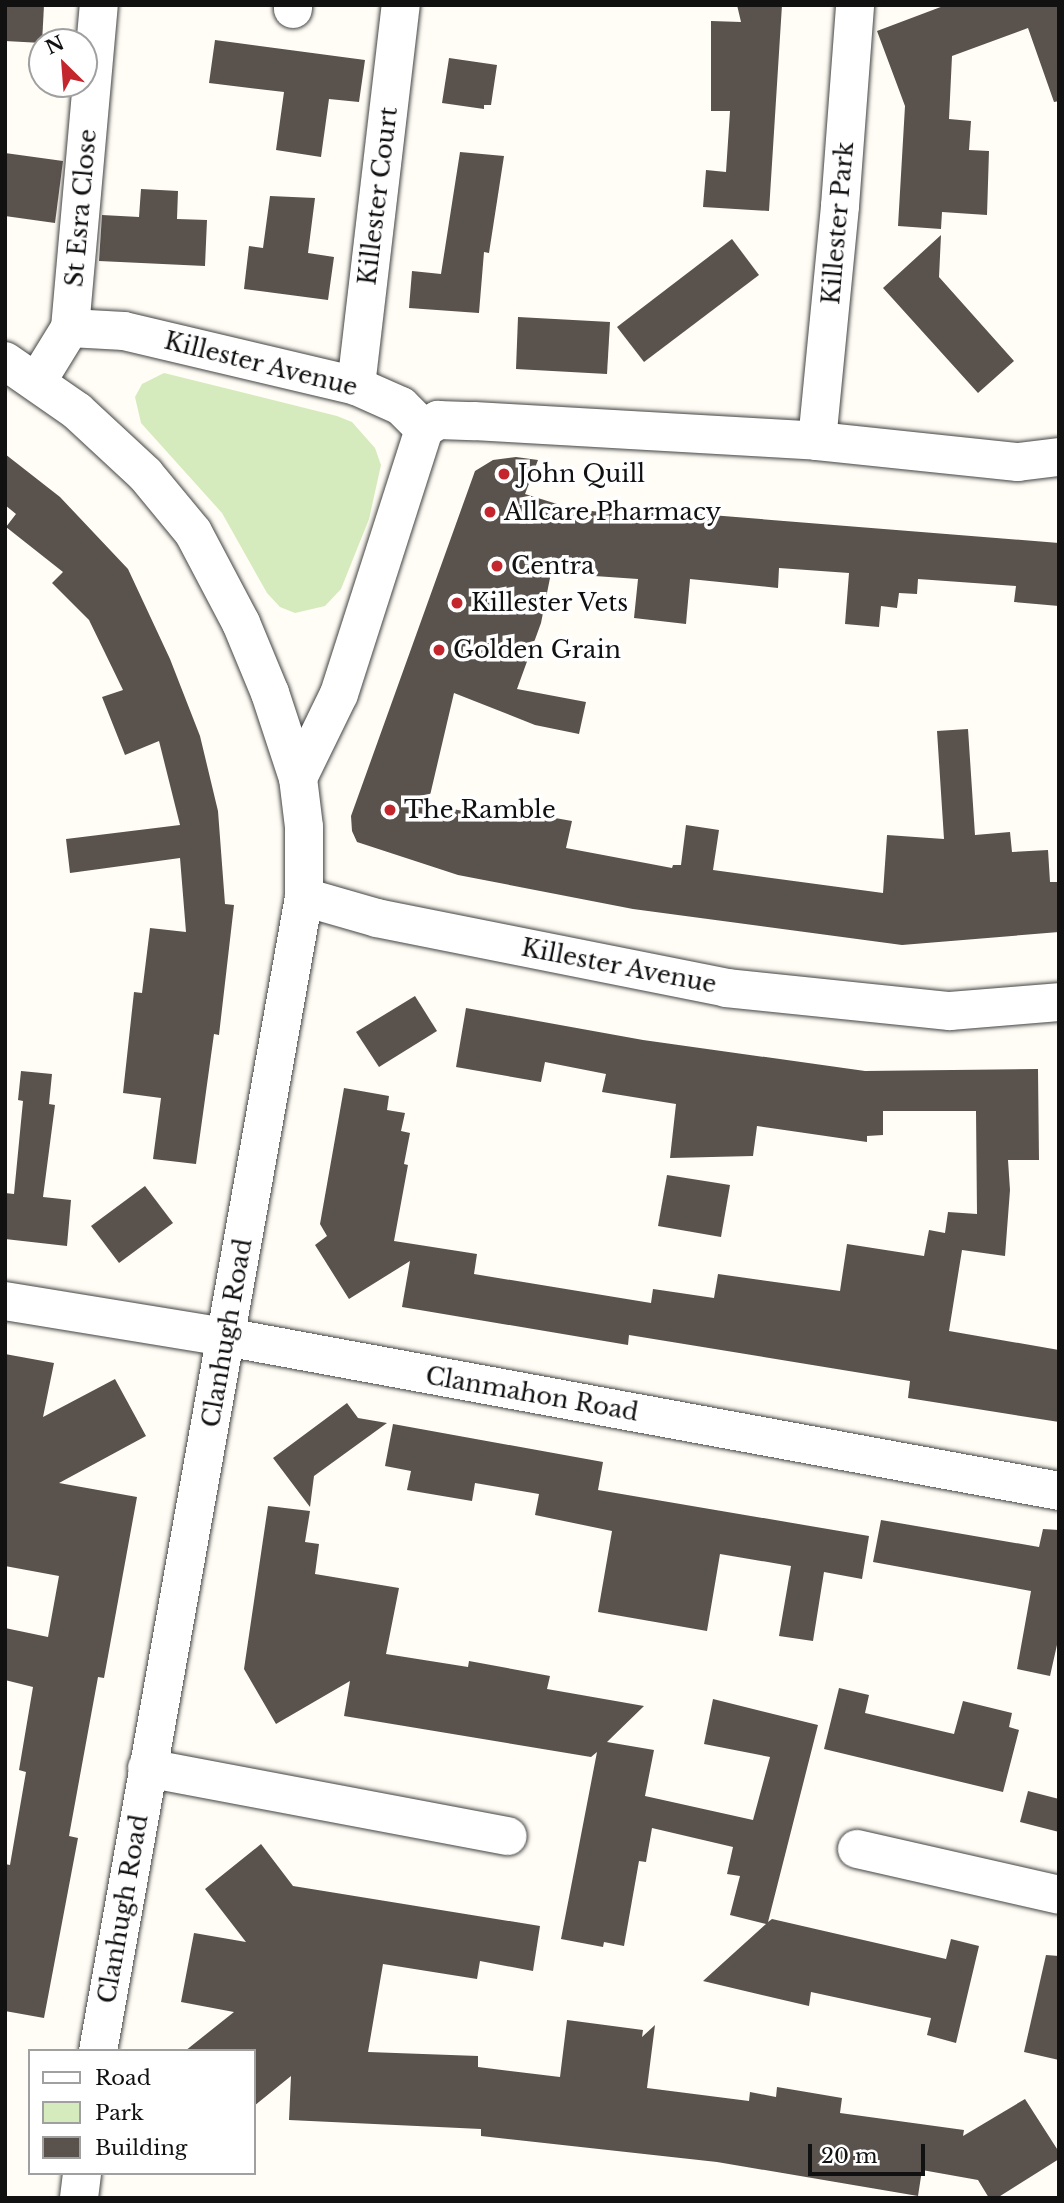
<!DOCTYPE html>
<style>
body{margin:0}
#map{position:relative;width:1064px;height:2203px;overflow:hidden;background:#fffdf5;font-family:"Libre Baskerville",serif}
div>[style]{position:absolute}
.green>*{inset:0;background:#d5ebbd}
.building>*{inset:0;background:#5a524d}
.roads{filter:drop-shadow(0 0 2px #444) drop-shadow(0 0 2px #444)}
.minor>*{height:38px;margin:-19px;padding:0 19px;transform-origin:19px;border-radius:19px;background:#fff}
.dots>*{width:19px;height:19px;translate:-50% -50%;box-sizing:border-box;border:4px solid #fff;border-radius:50%}
span{translate:-50% -50%;white-space:nowrap;text-align:center;line-height:1.15;-webkit-text-stroke:7px #fff;paint-order:stroke}
.street-label{font-size:24px;color:#111}
.poi-label{font-size:24px;color:#111}
.left{translate:0 -50%;text-align:left}
.frame{position:absolute;inset:0;border:7px solid #111;pointer-events:none}
.legend{position:absolute;left:28px;top:2049px;width:228px;height:126px;box-sizing:border-box;background:#fff;border:2px solid #a0a0a0;margin:0;padding:9px 12px;list-style:none;font-size:21px;color:#111}
.legend li{display:flex;align-items:center;gap:14px;height:35px}
.legend b{width:35px;border:2px solid #a0a0a0}
.north{position:absolute;left:28px;top:28px;width:70px;height:70px;box-sizing:border-box;background:#fff;border:2px solid #a0a0a0;border-radius:50%;rotate:335deg;font-size:19px;font-weight:700;line-height:28px;text-align:center;color:#111}
.north::after{content:'';display:block;margin:auto;width:24px;height:32px;background:#c4262e;clip-path:polygon(50% 0,100% 100%,50% 72%,0 100%)}
.scale{position:absolute;left:808px;top:2144px;width:117px;height:32px;box-sizing:border-box;border:4px solid #111;border-top:0;padding-left:9px;font-size:21px;line-height:24px;white-space:nowrap;color:#111;-webkit-text-stroke:5px #fff;paint-order:stroke}
</style>
<div id="map">
<div class="green">
<i style="clip-path:polygon(164px 373px,337px 416px,352px 422px,375px 448px,381px 465px,369px 519px,341px 589px,325px 606px,295px 613px,280px 607px,267px 593px,222px 513px,141px 423px,135px 397px,142px 384px)"></i>
</div>
<div class="building">
<i style="clip-path:polygon(5px 5px,44px 5px,42px 43px,5px 41px)"></i>
<i style="clip-path:polygon(737px 5px,782px 5px,769px 211px,703px 207px,706px 170px,726px 172px,730px 111px,711px 111px,711px 21px,741px 22px)"></i>
<i style="clip-path:polygon(946px 5px,1059px 5px,1059px 101px,1054px 102px,1028px 28px,952px 56px,949px 119px,971px 121px,969px 150px,989px 151px,987px 215px,942px 212px,941px 229px,898px 226px,905px 106px,877px 31px)"></i>
<i style="clip-path:polygon(215px 40px,365px 60px,359px 102px,329px 99px,321px 157px,276px 150px,284px 92px,209px 83px)"></i>
<i style="clip-path:polygon(449px 58px,497px 65px,491px 105px,484px 105px,484px 109px,442px 103px)"></i>
<i style="clip-path:polygon(460px 152px,504px 156px,489px 253px,484px 252px,479px 313px,409px 308px,412px 271px,441px 274px)"></i>
<i style="clip-path:polygon(5px 153px,63px 161px,55px 223px,5px 216px)"></i>
<i style="clip-path:polygon(141px 189px,178px 191px,177px 219px,207px 220px,205px 266px,99px 261px,102px 215px,139px 217px)"></i>
<i style="clip-path:polygon(270px 196px,315px 198px,308px 253px,334px 257px,328px 300px,244px 289px,249px 246px,263px 248px)"></i>
<i style="clip-path:polygon(941px 235px,939px 277px,1014px 361px,978px 393px,883px 288px)"></i>
<i style="clip-path:polygon(732px 239px,759px 275px,644px 362px,617px 327px)"></i>
<i style="clip-path:polygon(518px 317px,610px 322px,607px 374px,516px 369px)"></i>
<i style="clip-path:polygon(5px 454px,60px 497px,128px 569px,170px 659px,200px 736px,218px 811px,225px 904px,234px 905px,219px 1035px,214px 1034px,196px 1164px,153px 1159px,161px 1098px,123px 1093px,134px 992px,142px 993px,150px 928px,186px 932px,180px 858px,70px 873px,66px 839px,180px 825px,159px 741px,125px 755px,102px 697px,123px 690px,89px 620px,52px 583px,63px 572px,6px 527px,16px 514px,5px 505px)"></i>
<i style="clip-path:polygon(516px 457px,538px 460px,525px 494px,573px 509px,610px 513px,611px 507px,1059px 543px,1059px 606px,1014px 602px,1016px 586px,918px 579px,917px 594px,899px 593px,897px 608px,881px 606px,879px 627px,845px 624px,849px 573px,779px 568px,778px 588px,690px 579px,686px 624px,634px 618px,638px 579px,551px 573px,541px 623px,517px 689px,586px 702px,579px 734px,535px 725px,454px 693px,428px 804px,508px 820px,510px 810px,572px 821px,566px 848px,672px 868px,673px 865px,681px 865px,686px 825px,719px 830px,713px 870px,883px 893px,887px 835px,944px 839px,937px 731px,968px 729px,975px 835px,1010px 832px,1012px 852px,1048px 850px,1050px 882px,1059px 882px,1059px 932px,902px 945px,633px 909px,458px 875px,357px 842px,352px 831px,351px 816px,475px 471px,493px 460px)"></i>
<i style="clip-path:polygon(415px 996px,437px 1031px,379px 1067px,356px 1032px)"></i>
<i style="clip-path:polygon(466px 1008px,643px 1040px,865px 1071px,1038px 1069px,1039px 1160px,1008px 1160px,1010px 1190px,1005px 1256px,962px 1250px,949px 1331px,1059px 1350px,1059px 1422px,908px 1398px,910px 1381px,629px 1335px,628px 1345px,402px 1307px,410px 1261px,349px 1299px,315px 1245px,327px 1236px,320px 1224px,344px 1088px,389px 1096px,387px 1110px,405px 1113px,401px 1131px,410px 1133px,404px 1164px,408px 1165px,394px 1241px,477px 1254px,474px 1274px,651px 1303px,653px 1289px,714px 1298px,718px 1274px,840px 1291px,847px 1244px,924px 1256px,929px 1230px,945px 1233px,948px 1212px,977px 1214px,976px 1111px,883px 1111px,883px 1135px,867px 1136px,867px 1142px,757px 1126px,753px 1156px,670px 1158px,676px 1104px,602px 1092px,606px 1074px,545px 1062px,541px 1082px,456px 1067px)"></i>
<i style="clip-path:polygon(21px 1071px,52px 1074px,49px 1104px,55px 1105px,43px 1197px,71px 1200px,67px 1246px,5px 1239px,5px 1193px,14px 1194px,23px 1101px,18px 1100px)"></i>
<i style="clip-path:polygon(667px 1175px,730px 1185px,721px 1237px,658px 1226px)"></i>
<i style="clip-path:polygon(145px 1186px,173px 1223px,119px 1263px,91px 1226px)"></i>
<i style="clip-path:polygon(5px 1354px,54px 1363px,43px 1417px,115px 1379px,146px 1436px,59px 1483px,137px 1497px,104px 1678px,98px 1677px,69px 1836px,78px 1838px,44px 2018px,5px 2011px,5px 1864px,10px 1865px,26px 1772px,19px 1770px,33px 1687px,5px 1680px,5px 1628px,48px 1637px,59px 1576px,5px 1566px)"></i>
<i style="clip-path:polygon(347px 1403px,358px 1418px,387px 1423px,314px 1476px,310px 1507px,273px 1458px)"></i>
<i style="clip-path:polygon(393px 1424px,603px 1462px,598px 1490px,869px 1536px,862px 1579px,824px 1572px,813px 1641px,779px 1636px,791px 1566px,720px 1554px,707px 1631px,598px 1612px,612px 1531px,535px 1515px,539px 1494px,475px 1483px,472px 1501px,407px 1490px,411px 1471px,385px 1466px)"></i>
<i style="clip-path:polygon(268px 1506px,310px 1511px,305px 1542px,319px 1544px,315px 1574px,399px 1588px,386px 1654px,468px 1667px,469px 1661px,550px 1676px,547px 1689px,644px 1706px,607px 1742px,654px 1750px,645px 1796px,753px 1820px,770px 1757px,704px 1744px,713px 1699px,818px 1725px,768px 1922px,772px 1919px,946px 1959px,951px 1939px,979px 1946px,956px 2043px,927px 2035px,931px 2018px,811px 1992px,809px 2006px,703px 1981px,766px 1924px,730px 1915px,740px 1876px,727px 1874px,733px 1847px,652px 1828px,646px 1862px,639px 1861px,624px 1946px,604px 1942px,603px 1947px,561px 1939px,597px 1752px,591px 1757px,344px 1716px,350px 1681px,276px 1724px,244px 1669px)"></i>
<i style="clip-path:polygon(881px 1520px,1039px 1547px,1043px 1529px,1059px 1530px,1059px 1636px,1050px 1676px,1017px 1669px,1031px 1591px,873px 1562px)"></i>
<i style="clip-path:polygon(839px 1688px,869px 1695px,865px 1713px,954px 1734px,963px 1701px,1012px 1713px,1009px 1727px,1019px 1730px,1003px 1792px,824px 1749px)"></i>
<i style="clip-path:polygon(1028px 1791px,1059px 1799px,1059px 1832px,1020px 1822px)"></i>
<i style="clip-path:polygon(261px 1844px,293px 1886px,540px 1926px,533px 1971px,480px 1961px,477px 1979px,383px 1964px,368px 2052px,478px 2056px,478px 2067px,560px 2077px,567px 2020px,643px 2030px,642px 2037px,655px 2025px,647px 2088px,749px 2101px,750px 2092px,776px 2097px,777px 2087px,842px 2098px,840px 2113px,964px 2130px,963px 2136px,1025px 2099px,1059px 2152px,1059px 2159px,997px 2198px,989px 2198px,978px 2180px,922px 2170px,918px 2196px,717px 2162px,481px 2136px,481px 2129px,289px 2120px,291px 2076px,254px 2106px,254px 2051px,185px 2051px,234px 2012px,181px 2002px,194px 1933px,246px 1942px,205px 1889px)"></i>
<i style="clip-path:polygon(1046px 1955px,1059px 1956px,1059px 2060px,1024px 2052px)"></i>
</div>
<div class="roads">
<div class="minor">
<i style="left:293px;top:9px;width:4px;rotate:-90deg"></i>
<i style="left:70px;top:328px;width:324px;rotate:-84.9deg"></i>
<i style="left:5px;top:361px;width:88px;rotate:34.8deg"></i>
<i style="left:77px;top:411px;width:93px;rotate:42.8deg"></i>
<i style="left:145px;top:474px;width:75px;rotate:50.4deg"></i>
<i style="left:193px;top:532px;width:103px;rotate:62.2deg"></i>
<i style="left:241px;top:623px;width:76px;rotate:67.5deg"></i>
<i style="left:270px;top:693px;width:89px;rotate:71.8deg"></i>
<i style="left:298px;top:778px;width:49px;rotate:83deg"></i>
<i style="left:304px;top:827px;width:70px;rotate:90deg"></i>
<i style="left:304px;top:897px;width:1172px;rotate:100.12deg"></i>
<i style="left:38px;top:380px;width:61px;rotate:-58.4deg"></i>
<i style="left:70px;top:328px;width:54px;rotate:3.2deg"></i>
<i style="left:124px;top:331px;width:238px;rotate:13.3deg"></i>
<i style="left:356px;top:386px;width:49px;rotate:24deg"></i>
<i style="left:401px;top:406px;width:33px;rotate:45deg"></i>
<i style="left:356px;top:386px;width:384px;rotate:-83.3deg"></i>
<i style="left:424px;top:429px;width:17px;rotate:-33deg"></i>
<i style="left:438px;top:420px;width:36px;rotate:2deg"></i>
<i style="left:474px;top:421px;width:344px;rotate:3.3deg"></i>
<i style="left:817px;top:441px;width:202px;rotate:6deg"></i>
<i style="left:1018px;top:462px;width:41px;rotate:-7deg"></i>
<i style="left:817px;top:441px;width:236px;rotate:-84.4deg"></i>
<i style="left:840px;top:206px;width:202px;rotate:-85.7deg"></i>
<i style="left:298px;top:778px;width:93px;rotate:-64deg"></i>
<i style="left:339px;top:694px;width:278px;rotate:-72.2deg"></i>
<i style="left:304px;top:897px;width:76px;rotate:16deg"></i>
<i style="left:377px;top:918px;width:356px;rotate:11.3deg"></i>
<i style="left:726px;top:988px;width:225px;rotate:5.9deg"></i>
<i style="left:950px;top:1011px;width:109px;rotate:-4.7deg"></i>
<i style="left:5px;top:1301px;width:224px;rotate:9.3deg"></i>
<i style="left:226px;top:1337px;width:847px;rotate:10.47deg"></i>
<i style="left:147px;top:1768px;width:367px;rotate:10.7deg"></i>
<i style="left:857px;top:1849px;width:207px;rotate:12.8deg"></i>
<i style="left:79px;top:2198px;width:25px;rotate:-83deg"></i>
</div>
</div>
<div class="dots">
<i style="left:504px;top:474px;background:#c4262e"></i>
<i style="left:490px;top:512px;background:#c4262e"></i>
<i style="left:497px;top:566px;background:#c4262e"></i>
<i style="left:457px;top:603px;background:#c4262e"></i>
<i style="left:439px;top:650px;background:#c4262e"></i>
<i style="left:390px;top:810px;background:#c4262e"></i>
</div>
<div class="street-label">
<span style="left:378px;top:196px;rotate:-83deg">Killester Court</span>
<span style="left:81px;top:208px;rotate:-85deg">St Esra Close</span>
<span style="left:838px;top:223px;rotate:-85deg">Killester Park</span>
<span style="left:261px;top:364px;rotate:14deg">Killester Avenue</span>
<span style="left:619px;top:966px;rotate:11deg">Killester Avenue</span>
<span style="left:227px;top:1333px;rotate:-80deg">Clanhugh Road</span>
<span style="left:532px;top:1394px;rotate:10deg">Clanmahon Road</span>
<span style="left:123px;top:1909px;rotate:-80deg">Clanhugh Road</span>
</div>
<div class="poi-label">
<span class="left" style="left:518px;top:474px">John Quill</span>
<span class="left" style="left:504px;top:512px">Allcare Pharmacy</span>
<span class="left" style="left:511px;top:566px">Centra</span>
<span class="left" style="left:471px;top:603px">Killester Vets</span>
<span class="left" style="left:453px;top:650px">Golden Grain</span>
<span class="left" style="left:404px;top:810px">The Ramble</span>
</div>
<div class="frame"></div>
<ul class="legend">
<li><b style="height:9px;background:#fff"></b>Road</li>
<li><b style="height:19px;background:#d5ebbd"></b>Park</li>
<li><b style="height:19px;background:#5a524d"></b>Building</li>
</ul>
<div class="north">N</div>
<div class="scale">20 m</div>
</div>
